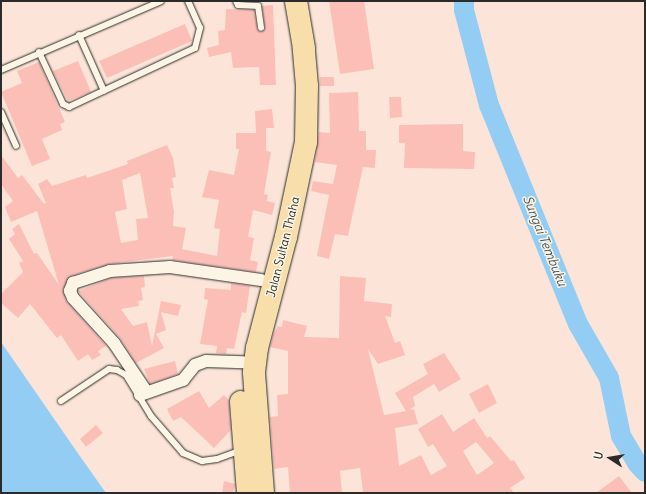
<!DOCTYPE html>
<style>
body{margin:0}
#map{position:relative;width:646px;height:494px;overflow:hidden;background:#fce5d8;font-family:Delius,sans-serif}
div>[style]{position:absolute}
.water>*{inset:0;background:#94cdf3}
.river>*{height:20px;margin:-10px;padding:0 10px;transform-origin:10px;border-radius:10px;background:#94cdf3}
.building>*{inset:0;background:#fbbfb8}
.roads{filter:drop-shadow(0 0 1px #2b2b2b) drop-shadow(0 0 1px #2b2b2b)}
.lane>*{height:6px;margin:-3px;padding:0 3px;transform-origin:3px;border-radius:3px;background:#fcf5e5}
.street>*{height:12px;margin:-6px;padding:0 6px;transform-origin:6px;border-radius:6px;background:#fcf5e5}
.highway>*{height:22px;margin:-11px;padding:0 11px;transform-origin:11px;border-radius:11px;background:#f8deab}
span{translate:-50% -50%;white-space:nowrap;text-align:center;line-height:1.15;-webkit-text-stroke:3px #fcf5e5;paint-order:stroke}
.street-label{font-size:12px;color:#2b2b2b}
.water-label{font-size:13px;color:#45545d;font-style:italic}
.frame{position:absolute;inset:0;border:2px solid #2b2b2b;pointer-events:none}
.north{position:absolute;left:590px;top:438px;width:40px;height:40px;-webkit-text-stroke:3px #fcf5e5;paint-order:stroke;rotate:282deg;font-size:11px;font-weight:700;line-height:16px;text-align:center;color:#2b2b2b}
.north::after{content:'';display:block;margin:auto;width:14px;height:18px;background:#2b2b2b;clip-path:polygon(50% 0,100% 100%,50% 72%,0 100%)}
</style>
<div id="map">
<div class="water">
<i style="clip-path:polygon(1px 342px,77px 452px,106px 493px,1px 493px)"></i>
</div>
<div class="river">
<i style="left:464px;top:1px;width:9px;rotate:90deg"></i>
<i style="left:464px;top:10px;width:98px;rotate:75.3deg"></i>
<i style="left:489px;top:105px;width:236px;rotate:67.9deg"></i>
<i style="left:578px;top:324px;width:62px;rotate:60.1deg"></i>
<i style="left:609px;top:378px;width:59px;rotate:78.3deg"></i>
<i style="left:621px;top:436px;width:31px;rotate:59deg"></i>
<i style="left:637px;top:463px;width:12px;rotate:48deg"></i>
</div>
<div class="building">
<i style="clip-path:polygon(329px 1px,364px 1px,374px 69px,340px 74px)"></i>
<i style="clip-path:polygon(273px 5px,276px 85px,260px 85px,259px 67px,233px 68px,231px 52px,209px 57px,207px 48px,219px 45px,218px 31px,225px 30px,226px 9px,254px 10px,257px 29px,261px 32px,265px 28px,262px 6px)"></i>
<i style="clip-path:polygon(185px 24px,192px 41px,107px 78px,99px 61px)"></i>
<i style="clip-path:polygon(78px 61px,91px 92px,68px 101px,53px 71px)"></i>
<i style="clip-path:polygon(39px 62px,65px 122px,60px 124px,62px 130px,42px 139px,50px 159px,32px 166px,1px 92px,22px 83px,17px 71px)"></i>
<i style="clip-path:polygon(320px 77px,334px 77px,334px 86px,320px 86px)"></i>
<i style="clip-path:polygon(358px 92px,359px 131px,366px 131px,366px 150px,376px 150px,375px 168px,363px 167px,348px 236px,335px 234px,329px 259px,317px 256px,329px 195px,311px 191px,313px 181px,333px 184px,337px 165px,315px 162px,319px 132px,330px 133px,329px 93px)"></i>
<i style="clip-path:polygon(389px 97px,401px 97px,402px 117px,390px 118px)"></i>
<i style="clip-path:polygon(evenodd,272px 109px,274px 128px,266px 128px,266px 151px,271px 152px,264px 194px,268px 195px,267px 201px,275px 203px,272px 215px,253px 210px,248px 237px,254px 238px,250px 260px,258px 262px,256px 272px,172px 260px,173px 256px,109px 264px,70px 276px,63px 289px,66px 301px,106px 346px,98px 351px,101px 355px,92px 360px,88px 354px,78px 361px,61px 335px,57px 338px,30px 304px,18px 318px,1px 303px,1px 294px,23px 272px,19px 263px,23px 261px,9px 239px,15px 234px,12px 229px,19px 224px,34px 254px,37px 253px,59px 285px,37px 211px,11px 222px,5px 207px,13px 201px,1px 184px,1px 155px,18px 178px,22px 175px,44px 204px,46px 203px,38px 184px,47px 179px,52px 186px,86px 175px,87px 178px,128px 164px,127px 161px,167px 145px,173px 158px,176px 177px,172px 178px,174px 188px,170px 188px,174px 212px,173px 226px,186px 228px,182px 249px,217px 256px,220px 229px,214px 228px,219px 200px,202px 197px,209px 170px,234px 175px,239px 149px,236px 149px,236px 133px,256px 133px,255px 111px,272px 109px,140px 173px,148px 218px,136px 219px,138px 240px,121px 243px,115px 212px,127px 209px,122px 180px,140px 173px)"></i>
<i style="clip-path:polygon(463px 124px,463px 151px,475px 152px,474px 169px,404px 168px,405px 143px,399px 143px,399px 125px)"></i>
<i style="clip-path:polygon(144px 276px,145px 287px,141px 288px,143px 300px,138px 301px,139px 306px,121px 309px,133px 326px,147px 322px,152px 346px,161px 301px,181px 305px,178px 316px,161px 312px,166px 330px,156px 334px,164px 348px,136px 363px,120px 338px,78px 291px,111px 278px)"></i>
<i style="clip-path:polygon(evenodd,340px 276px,366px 278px,364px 301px,392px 304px,391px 317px,385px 316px,395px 343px,400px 341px,405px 355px,378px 364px,368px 349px,384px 415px,406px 411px,395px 393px,428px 374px,423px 364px,444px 353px,461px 379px,439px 392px,434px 384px,413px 397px,415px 406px,409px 410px,414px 409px,418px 424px,395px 428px,399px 466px,421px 455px,431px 475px,447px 466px,433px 444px,428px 447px,418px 429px,442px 414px,453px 432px,474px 418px,487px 438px,490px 436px,511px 461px,514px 460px,525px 478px,510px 488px,514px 493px,363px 493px,360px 468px,340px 471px,342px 493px,290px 493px,288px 467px,274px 469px,270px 417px,278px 416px,277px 395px,288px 394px,288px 351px,270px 347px,274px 333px,278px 326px,282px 327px,283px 320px,307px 326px,304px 337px,339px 338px,340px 276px,476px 442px,494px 463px,477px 475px,463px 451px,476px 442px)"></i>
<i style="clip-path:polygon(231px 283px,250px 286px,246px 313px,242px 312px,234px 349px,227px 348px,226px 354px,216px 353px,217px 346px,200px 344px,208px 300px,204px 299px,205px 288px,231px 290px)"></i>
<i style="clip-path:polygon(175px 361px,178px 374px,150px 384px,144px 369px)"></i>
<i style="clip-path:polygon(488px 384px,497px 403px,479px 413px,469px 394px)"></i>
<i style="clip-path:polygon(199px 391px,209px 408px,224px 395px,229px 400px,231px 430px,214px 448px,181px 417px,173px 421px,167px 409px)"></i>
<i style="clip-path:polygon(96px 425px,103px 433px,86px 447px,80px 439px)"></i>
<i style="clip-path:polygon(619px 476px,632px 493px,596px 493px)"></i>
<i style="clip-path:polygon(224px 481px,235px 484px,233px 493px,222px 493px)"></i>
</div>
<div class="roads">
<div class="lane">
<i style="left:236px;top:1px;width:4px;rotate:63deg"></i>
<i style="left:238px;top:5px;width:20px;rotate:3deg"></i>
<i style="left:258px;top:6px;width:22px;rotate:82deg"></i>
<i style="left:79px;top:35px;width:61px;rotate:65.9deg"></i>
<i style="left:39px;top:52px;width:57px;rotate:65.2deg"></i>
<i style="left:63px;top:104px;width:7px;rotate:27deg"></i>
<i style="left:69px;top:107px;width:139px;rotate:-25.1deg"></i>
<i style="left:195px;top:48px;width:21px;rotate:-76deg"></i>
<i style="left:200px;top:28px;width:30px;rotate:-114deg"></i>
<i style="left:1px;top:70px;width:174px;rotate:-23.3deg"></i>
<i style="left:1px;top:112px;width:37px;rotate:66deg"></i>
<i style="left:61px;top:401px;width:58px;rotate:-33.7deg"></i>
<i style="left:109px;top:369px;width:8px;rotate:7deg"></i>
<i style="left:117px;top:370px;width:10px;rotate:29deg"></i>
<i style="left:126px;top:375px;width:48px;rotate:58.6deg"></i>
<i style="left:151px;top:416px;width:49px;rotate:49.1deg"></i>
<i style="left:183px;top:453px;width:21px;rotate:23deg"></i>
<i style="left:202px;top:461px;width:15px;rotate:-8deg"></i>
<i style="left:217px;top:459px;width:27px;rotate:-20deg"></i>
</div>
<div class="street">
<i style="left:146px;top:391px;width:58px;rotate:-123.7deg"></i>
<i style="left:114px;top:343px;width:61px;rotate:-132.3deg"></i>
<i style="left:73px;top:298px;width:8px;rotate:-113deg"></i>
<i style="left:70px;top:291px;width:9px;rotate:-69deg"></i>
<i style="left:73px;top:283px;width:39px;rotate:-18deg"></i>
<i style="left:110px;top:271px;width:60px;rotate:-3.8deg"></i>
<i style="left:170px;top:267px;width:92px;rotate:8.1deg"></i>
<i style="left:140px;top:395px;width:46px;rotate:-19.2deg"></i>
<i style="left:183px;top:380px;width:19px;rotate:-51deg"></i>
<i style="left:195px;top:365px;width:12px;rotate:-20deg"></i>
<i style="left:206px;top:361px;width:37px;rotate:2deg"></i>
</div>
<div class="highway">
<i style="left:241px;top:402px;width:91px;rotate:85.6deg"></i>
<i style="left:263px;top:493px;width:121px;rotate:-94.3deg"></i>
<i style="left:254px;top:372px;width:24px;rotate:-83deg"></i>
<i style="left:257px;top:348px;width:115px;rotate:-75.4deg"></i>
<i style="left:286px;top:237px;width:97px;rotate:-78.1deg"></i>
<i style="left:306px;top:142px;width:56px;rotate:-89deg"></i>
<i style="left:307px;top:86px;width:38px;rotate:-95deg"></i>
<i style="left:304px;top:48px;width:48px;rotate:-99.7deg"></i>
</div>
</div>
<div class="street-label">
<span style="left:283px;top:247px;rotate:-76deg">Jalan Sultan Thaha</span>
</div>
<div class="water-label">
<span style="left:544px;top:241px;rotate:68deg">Sungai Tembuku</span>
</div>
<div class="frame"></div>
<div class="north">U</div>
</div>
